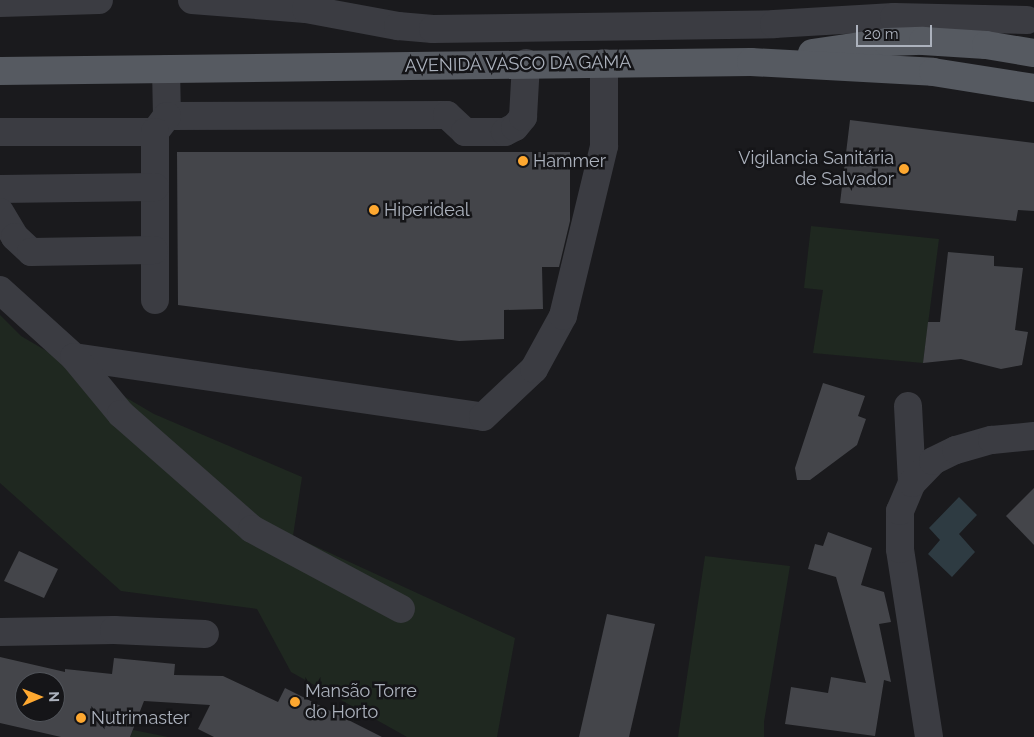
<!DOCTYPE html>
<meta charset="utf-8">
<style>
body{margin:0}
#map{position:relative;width:1034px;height:737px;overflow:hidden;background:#1a1a1d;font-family:Raleway,sans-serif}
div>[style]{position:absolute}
.green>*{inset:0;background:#1f2820}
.water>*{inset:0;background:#2e3b42}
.building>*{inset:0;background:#44454a}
.minor>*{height:28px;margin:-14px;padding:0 14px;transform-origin:14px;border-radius:14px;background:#3b3c42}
.major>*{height:28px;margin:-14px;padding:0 14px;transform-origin:14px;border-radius:14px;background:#565a61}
.dots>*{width:14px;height:14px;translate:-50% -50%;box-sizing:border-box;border:2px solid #151518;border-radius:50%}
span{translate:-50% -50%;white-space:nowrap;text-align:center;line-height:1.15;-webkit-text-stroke:5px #151518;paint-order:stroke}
.street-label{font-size:18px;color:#acb2bd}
.poi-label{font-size:18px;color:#acb2bd}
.right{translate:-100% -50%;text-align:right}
.left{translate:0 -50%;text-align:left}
.north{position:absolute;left:15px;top:672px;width:50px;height:50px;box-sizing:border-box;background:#151518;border:1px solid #51545a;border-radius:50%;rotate:89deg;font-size:14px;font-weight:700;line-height:20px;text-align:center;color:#acb2bd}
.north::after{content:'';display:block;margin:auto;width:18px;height:22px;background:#fea830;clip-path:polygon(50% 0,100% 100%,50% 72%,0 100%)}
.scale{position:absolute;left:856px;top:25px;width:76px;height:22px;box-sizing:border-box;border:2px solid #acb2bd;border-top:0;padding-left:6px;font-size:15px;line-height:18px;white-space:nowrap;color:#acb2bd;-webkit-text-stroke:4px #151518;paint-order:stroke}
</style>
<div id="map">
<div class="green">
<i style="clip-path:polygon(811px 226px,939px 239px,923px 363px,813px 353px,823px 290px,804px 288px)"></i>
<i style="clip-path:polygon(0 315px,21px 336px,154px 414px,302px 477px,293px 536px,515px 638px,497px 737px,407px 737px,291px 672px,257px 609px,121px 591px,0 483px)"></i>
<i style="clip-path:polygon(705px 556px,790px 566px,764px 722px,764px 737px,678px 737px)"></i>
<i style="clip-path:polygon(133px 730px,168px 737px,130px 737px)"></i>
</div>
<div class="water">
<i style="clip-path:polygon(959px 497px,977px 515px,959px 534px,975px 552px,952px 577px,928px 554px,940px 540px,929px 528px)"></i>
</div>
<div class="building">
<i style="clip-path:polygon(850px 120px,1034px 143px,1034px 211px,1018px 210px,1016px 221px,840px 203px)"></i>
<i style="clip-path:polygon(177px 152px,570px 152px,570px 221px,559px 267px,542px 267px,543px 309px,504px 310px,504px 339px,459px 341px,178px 305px)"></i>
<i style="clip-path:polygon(948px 252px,994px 256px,994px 266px,1023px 268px,1015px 330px,1028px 332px,1022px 365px,1001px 369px,961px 359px,923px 363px,928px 322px,940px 322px)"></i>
<i style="clip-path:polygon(823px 383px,865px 396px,858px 416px,866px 419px,857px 445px,810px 480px,797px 480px,795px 468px)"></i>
<i style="clip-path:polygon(1034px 488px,1034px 545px,1006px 516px)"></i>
<i style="clip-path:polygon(828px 532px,872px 548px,861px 585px,884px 592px,891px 622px,879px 624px,891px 682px,884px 680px,875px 736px,785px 724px,791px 687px,828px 693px,831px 677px,866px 683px,836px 577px,808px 569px,815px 544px,823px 546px)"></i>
<i style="clip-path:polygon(19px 551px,58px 569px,44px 598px,4px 581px)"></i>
<i style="clip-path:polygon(607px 614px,655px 624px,629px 737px,579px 737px)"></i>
<i style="clip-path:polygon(evenodd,0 657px,65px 672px,65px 669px,112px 674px,114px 658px,175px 664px,174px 675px,223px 676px,278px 702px,285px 688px,382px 737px,214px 737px,198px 729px,210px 705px,144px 701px,130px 737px,61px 737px,0 723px,0 657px,25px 682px,55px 682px,55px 712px,25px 712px,25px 682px)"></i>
</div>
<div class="minor">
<i style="left:192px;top:0;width:114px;rotate:4.5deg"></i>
<i style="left:306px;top:9px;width:94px;rotate:10.5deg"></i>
<i style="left:398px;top:26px;width:35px;rotate:5deg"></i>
<i style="left:433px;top:29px;width:341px;rotate:-0.8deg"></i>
<i style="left:774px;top:24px;width:120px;rotate:-3.3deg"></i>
<i style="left:894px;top:17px;width:133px;rotate:1.3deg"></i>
<i style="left:0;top:3px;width:99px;rotate:-1.7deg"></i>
<i style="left:166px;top:69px;width:47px;rotate:88.8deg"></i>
<i style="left:167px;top:116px;width:280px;rotate:-0.2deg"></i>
<i style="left:447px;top:115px;width:25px;rotate:43deg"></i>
<i style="left:465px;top:132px;width:40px"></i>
<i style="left:505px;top:132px;width:11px;rotate:-27deg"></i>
<i style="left:515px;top:127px;width:13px;rotate:-51deg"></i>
<i style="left:523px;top:117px;width:54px;rotate:-86.8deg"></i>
<i style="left:0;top:132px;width:155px"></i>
<i style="left:155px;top:132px;width:20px;rotate:-53deg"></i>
<i style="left:155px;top:132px;width:168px;rotate:90deg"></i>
<i style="left:0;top:189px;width:155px;rotate:-0.7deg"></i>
<i style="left:0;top:212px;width:29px;rotate:59deg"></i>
<i style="left:15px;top:237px;width:22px;rotate:43deg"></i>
<i style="left:31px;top:252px;width:123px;rotate:-0.9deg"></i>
<i style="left:0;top:290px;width:100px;rotate:42.2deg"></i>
<i style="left:74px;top:357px;width:413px;rotate:8.3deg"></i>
<i style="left:483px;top:417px;width:70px;rotate:-43.3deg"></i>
<i style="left:534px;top:369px;width:60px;rotate:-61.3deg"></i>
<i style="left:563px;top:316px;width:175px;rotate:-76.4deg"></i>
<i style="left:604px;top:146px;width:83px;rotate:-90deg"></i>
<i style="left:74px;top:357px;width:74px;rotate:50.5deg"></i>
<i style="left:121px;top:414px;width:174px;rotate:41.3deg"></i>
<i style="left:252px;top:529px;width:169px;rotate:28.2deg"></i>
<i style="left:908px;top:406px;width:77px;rotate:87deg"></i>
<i style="left:0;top:632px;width:114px;rotate:-1deg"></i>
<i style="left:114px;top:630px;width:91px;rotate:2.5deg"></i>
<i style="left:929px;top:737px;width:190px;rotate:-98.8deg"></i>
<i style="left:900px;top:549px;width:38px;rotate:-90deg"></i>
<i style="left:900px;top:511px;width:30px;rotate:-67deg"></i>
<i style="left:912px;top:483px;width:30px;rotate:-46deg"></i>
<i style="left:933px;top:461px;width:25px;rotate:-26deg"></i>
<i style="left:956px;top:450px;width:37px;rotate:-16deg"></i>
<i style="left:992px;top:440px;width:42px;rotate:-5.4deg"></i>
</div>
<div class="major">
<i style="left:812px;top:53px;width:76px;rotate:-8.3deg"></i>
<i style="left:887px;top:42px;width:36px;rotate:-2deg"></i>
<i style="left:923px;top:41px;width:63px;rotate:3.6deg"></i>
<i style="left:986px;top:45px;width:49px;rotate:9.5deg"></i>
<i style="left:0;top:71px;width:751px;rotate:-0.69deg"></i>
<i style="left:751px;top:62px;width:182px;rotate:3.1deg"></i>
<i style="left:933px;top:72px;width:102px;rotate:9deg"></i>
</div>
<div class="dots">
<i style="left:523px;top:161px;background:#fea830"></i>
<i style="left:904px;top:169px;background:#fea830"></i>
<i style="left:374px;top:210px;background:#fea830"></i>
<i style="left:295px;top:702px;background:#fea830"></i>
<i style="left:81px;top:718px;background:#fea830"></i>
</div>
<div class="street-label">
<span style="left:518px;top:64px;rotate:-1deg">AVENIDA VASCO DA GAMA</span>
</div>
<div class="poi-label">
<span class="right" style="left:894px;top:169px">Vigilancia Sanitária<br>de Salvador</span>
<span class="left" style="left:533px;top:161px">Hammer</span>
<span class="left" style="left:384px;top:210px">Hiperideal</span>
<span class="left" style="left:305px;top:702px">Mansão Torre<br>do Horto</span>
<span class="left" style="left:91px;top:718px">Nutrimaster</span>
</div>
<div class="north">N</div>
<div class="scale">20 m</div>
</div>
